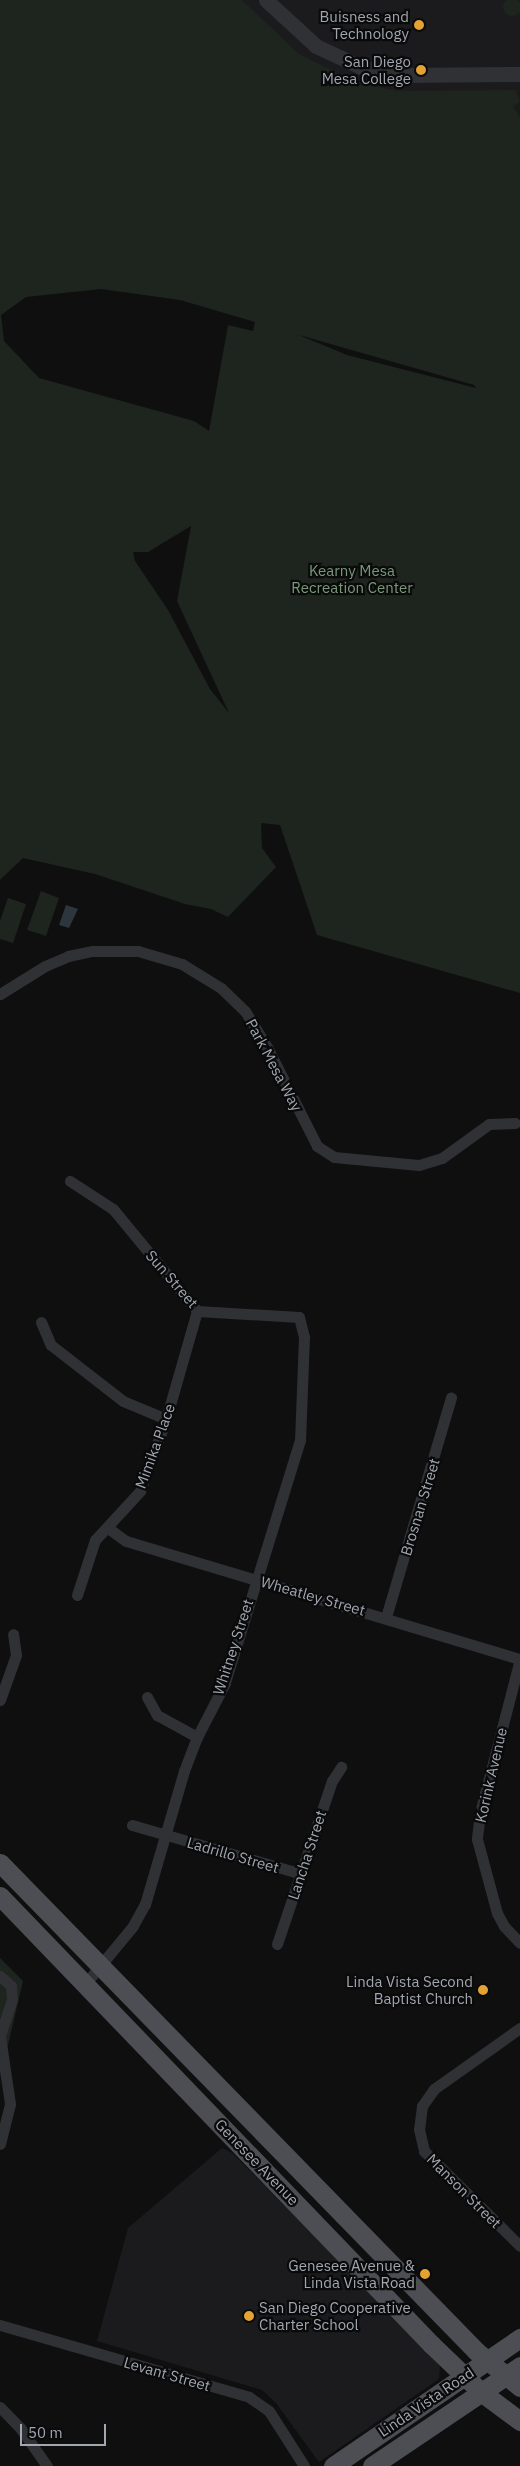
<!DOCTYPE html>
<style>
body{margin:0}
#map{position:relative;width:520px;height:2466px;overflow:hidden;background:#0f0f10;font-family:"IBM Plex Sans",sans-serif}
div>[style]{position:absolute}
.built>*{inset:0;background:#1b1b1d}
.green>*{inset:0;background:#1e241e}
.round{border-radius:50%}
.water>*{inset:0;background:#2d363c}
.minor>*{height:11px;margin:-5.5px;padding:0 5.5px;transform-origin:5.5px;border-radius:5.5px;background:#303135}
.tertiary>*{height:15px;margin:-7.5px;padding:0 7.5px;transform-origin:7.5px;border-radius:7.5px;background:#303135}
.primary>*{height:19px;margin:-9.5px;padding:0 9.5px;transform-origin:9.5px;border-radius:9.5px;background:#4c4e54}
.dots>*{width:14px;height:14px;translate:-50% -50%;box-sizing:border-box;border:2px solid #0a0a0b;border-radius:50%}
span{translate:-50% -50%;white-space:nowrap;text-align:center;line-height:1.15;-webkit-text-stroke:4.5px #0a0a0b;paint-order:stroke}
.poi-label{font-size:15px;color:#a1a6b0}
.right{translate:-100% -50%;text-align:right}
.left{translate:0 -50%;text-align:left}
.park-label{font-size:15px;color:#799a79}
.street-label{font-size:15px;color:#a1a6b0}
.scale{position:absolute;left:20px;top:2424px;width:86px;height:22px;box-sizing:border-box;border:2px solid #a1a6b0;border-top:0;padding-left:6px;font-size:15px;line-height:18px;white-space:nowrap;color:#a1a6b0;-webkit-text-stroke:4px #0a0a0b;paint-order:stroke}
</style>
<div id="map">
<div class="built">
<i style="clip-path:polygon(233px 0,520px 0,520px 130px,341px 80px,302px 61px)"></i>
<i style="clip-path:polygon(222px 2148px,232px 2153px,438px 2359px,440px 2366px,439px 2379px,319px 2462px,276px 2403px,262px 2390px,97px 2341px,128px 2228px)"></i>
</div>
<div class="green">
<i class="round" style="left:503px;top:-2px;width:18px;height:18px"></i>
<i style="clip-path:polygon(evenodd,0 0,242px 0,299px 54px,355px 82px,398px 91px,516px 90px,520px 102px,513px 106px,520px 118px,520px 993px,317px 935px,280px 825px,261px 823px,262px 848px,276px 867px,228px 917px,211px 909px,185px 904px,95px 874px,23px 858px,0 880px,0 0,101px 289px,180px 300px,255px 322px,253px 331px,228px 325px,209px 431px,194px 421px,39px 378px,4px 341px,1px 315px,26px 297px,101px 289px,0 0,299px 335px,474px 385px,476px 388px,347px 355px,299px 335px,0 0,191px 526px,177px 601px,229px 713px,210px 689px,168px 610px,135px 561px,133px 552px,148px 552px,191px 526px)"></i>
<i style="clip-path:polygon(41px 891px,59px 898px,46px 936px,27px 930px)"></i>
<i style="clip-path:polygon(8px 898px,26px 904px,13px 943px,0 939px,0 921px)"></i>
<i style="clip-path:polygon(0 1958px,23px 1981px,8px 2045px,0 2059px)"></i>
</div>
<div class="water">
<i style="clip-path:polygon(66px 905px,78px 909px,69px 928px,59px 925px)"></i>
</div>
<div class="minor">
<i style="left:0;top:994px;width:53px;rotate:-31.9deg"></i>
<i style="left:45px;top:966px;width:25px;rotate:-23deg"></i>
<i style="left:68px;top:956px;width:25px;rotate:-12deg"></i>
<i style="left:92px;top:951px;width:46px"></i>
<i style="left:138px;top:951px;width:46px;rotate:16.5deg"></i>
<i style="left:182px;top:964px;width:46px;rotate:31.6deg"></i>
<i style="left:221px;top:988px;width:33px;rotate:44deg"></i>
<i style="left:245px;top:1011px;width:42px;rotate:58.6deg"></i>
<i style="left:267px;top:1047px;width:111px;rotate:63.2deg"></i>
<i style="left:317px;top:1146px;width:20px;rotate:33deg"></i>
<i style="left:334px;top:1157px;width:85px;rotate:5.4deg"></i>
<i style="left:419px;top:1165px;width:24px;rotate:-17deg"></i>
<i style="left:442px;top:1158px;width:58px;rotate:-35.9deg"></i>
<i style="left:489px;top:1124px;width:26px;rotate:-2deg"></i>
<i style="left:70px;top:1181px;width:51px;rotate:33.1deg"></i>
<i style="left:113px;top:1209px;width:132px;rotate:50.5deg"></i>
<i style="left:197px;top:1311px;width:102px;rotate:3.4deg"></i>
<i style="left:299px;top:1317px;width:21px;rotate:76deg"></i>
<i style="left:304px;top:1337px;width:103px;rotate:92.2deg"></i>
<i style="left:300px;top:1440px;width:254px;rotate:107.2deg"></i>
<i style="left:225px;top:1683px;width:61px;rotate:117.4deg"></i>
<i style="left:197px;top:1737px;width:36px;rotate:111deg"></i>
<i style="left:184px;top:1771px;width:139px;rotate:106.3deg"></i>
<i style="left:145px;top:1904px;width:25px;rotate:119deg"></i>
<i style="left:133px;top:1926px;width:74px;rotate:129.5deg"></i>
<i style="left:41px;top:1322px;width:25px;rotate:67deg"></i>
<i style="left:51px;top:1345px;width:91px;rotate:37.9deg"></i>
<i style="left:123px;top:1401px;width:47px;rotate:22.7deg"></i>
<i style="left:108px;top:1528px;width:22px;rotate:36deg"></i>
<i style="left:126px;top:1541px;width:411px;rotate:16.7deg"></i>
<i style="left:77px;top:1595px;width:58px;rotate:-71.9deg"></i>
<i style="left:95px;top:1540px;width:67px;rotate:-47.4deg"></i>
<i style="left:140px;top:1491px;width:77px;rotate:-70.1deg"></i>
<i style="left:166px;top:1419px;width:112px;rotate:-74deg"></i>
<i style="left:386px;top:1617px;width:229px;rotate:-73.5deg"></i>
<i style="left:520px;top:1659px;width:159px;rotate:104.6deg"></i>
<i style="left:480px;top:1813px;width:26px;rotate:97deg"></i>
<i style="left:477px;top:1839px;width:77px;rotate:74.9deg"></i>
<i style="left:497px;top:1913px;width:15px;rotate:62deg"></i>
<i style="left:504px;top:1926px;width:23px;rotate:47deg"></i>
<i style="left:147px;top:1697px;width:21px;rotate:61deg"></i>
<i style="left:157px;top:1715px;width:46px;rotate:28.8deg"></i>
<i style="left:0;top:1700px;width:48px;rotate:-70.4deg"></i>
<i style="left:16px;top:1655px;width:21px;rotate:-98deg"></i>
<i style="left:132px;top:1825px;width:177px;rotate:16.1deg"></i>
<i style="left:277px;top:1944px;width:172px;rotate:-71.4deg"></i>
<i style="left:332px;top:1781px;width:17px;rotate:-57deg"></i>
<i style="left:0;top:1976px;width:15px;rotate:42deg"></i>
<i style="left:11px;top:1986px;width:13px;rotate:86deg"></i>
<i style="left:12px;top:1999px;width:39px;rotate:108deg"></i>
<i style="left:0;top:2036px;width:69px;rotate:81.6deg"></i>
<i style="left:10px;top:2104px;width:41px;rotate:104deg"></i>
<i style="left:520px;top:2028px;width:105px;rotate:144.7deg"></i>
<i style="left:434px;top:2089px;width:21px;rotate:125deg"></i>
<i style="left:422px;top:2106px;width:23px;rotate:97deg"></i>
<i style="left:419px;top:2129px;width:23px;rotate:77deg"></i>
<i style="left:424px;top:2151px;width:135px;rotate:44.7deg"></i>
<i style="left:0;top:2325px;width:259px;rotate:16.1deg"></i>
<i style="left:249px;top:2397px;width:24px;rotate:35deg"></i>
<i style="left:269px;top:2411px;width:65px;rotate:57.5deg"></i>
<i style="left:0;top:2407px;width:30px;rotate:46deg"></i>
<i style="left:21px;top:2429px;width:45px;rotate:54.9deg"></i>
</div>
<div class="tertiary">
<i style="left:266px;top:0;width:68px;rotate:42.6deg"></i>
<i style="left:316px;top:46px;width:52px;rotate:25.1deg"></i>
<i style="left:363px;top:68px;width:39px;rotate:10deg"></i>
<i style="left:401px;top:75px;width:119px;rotate:-0.5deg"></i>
</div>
<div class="primary">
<i style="left:0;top:1863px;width:682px;rotate:45.71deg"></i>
<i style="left:476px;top:2351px;width:57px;rotate:39.3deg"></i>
<i style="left:0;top:1896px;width:622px;rotate:46.11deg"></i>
<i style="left:431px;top:2344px;width:69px;rotate:43.8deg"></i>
<i style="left:481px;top:2392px;width:49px;rotate:36.6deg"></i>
<i style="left:333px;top:2466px;width:227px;rotate:-34.4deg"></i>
<i style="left:372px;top:2466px;width:179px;rotate:-34deg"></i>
</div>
<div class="dots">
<i style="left:419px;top:25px;background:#e4a232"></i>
<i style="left:421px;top:70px;background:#e4a232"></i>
<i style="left:483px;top:1990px;background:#e4a232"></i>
<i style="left:425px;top:2274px;background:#e4a232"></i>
<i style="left:249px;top:2316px;background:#e4a232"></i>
</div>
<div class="poi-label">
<span class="right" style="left:409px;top:25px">Buisness and<br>Technology</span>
<span class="right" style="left:411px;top:70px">San Diego<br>Mesa College</span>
<span class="right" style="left:473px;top:1990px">Linda Vista Second<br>Baptist Church</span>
<span class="right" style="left:415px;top:2274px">Genesee Avenue &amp;<br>Linda Vista Road</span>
<span class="left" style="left:259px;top:2316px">San Diego Cooperative<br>Charter School</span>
</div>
<div class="park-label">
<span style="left:352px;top:579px">Kearny Mesa<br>Recreation Center</span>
</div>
<div class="street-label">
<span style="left:274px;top:1065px;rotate:62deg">Park Mesa Way</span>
<span style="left:172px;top:1279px;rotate:49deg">Sun Street</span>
<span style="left:155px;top:1446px;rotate:-70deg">Mimika Place</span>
<span style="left:420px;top:1507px;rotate:-73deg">Brosnan Street</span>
<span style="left:313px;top:1596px;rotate:16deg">Wheatley Street</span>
<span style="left:233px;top:1647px;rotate:-72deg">Whitney Street</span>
<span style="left:491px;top:1775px;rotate:-77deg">Korink Avenue</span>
<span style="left:233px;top:1855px;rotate:16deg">Ladrillo Street</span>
<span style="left:307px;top:1855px;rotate:-72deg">Lancha Street</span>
<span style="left:257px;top:2162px;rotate:46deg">Genesee Avenue</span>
<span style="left:464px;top:2191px;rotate:45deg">Manson Street</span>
<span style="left:167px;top:2374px;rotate:16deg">Levant Street</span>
<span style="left:426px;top:2402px;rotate:-34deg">Linda Vista Road</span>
</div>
<div class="scale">50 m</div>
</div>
